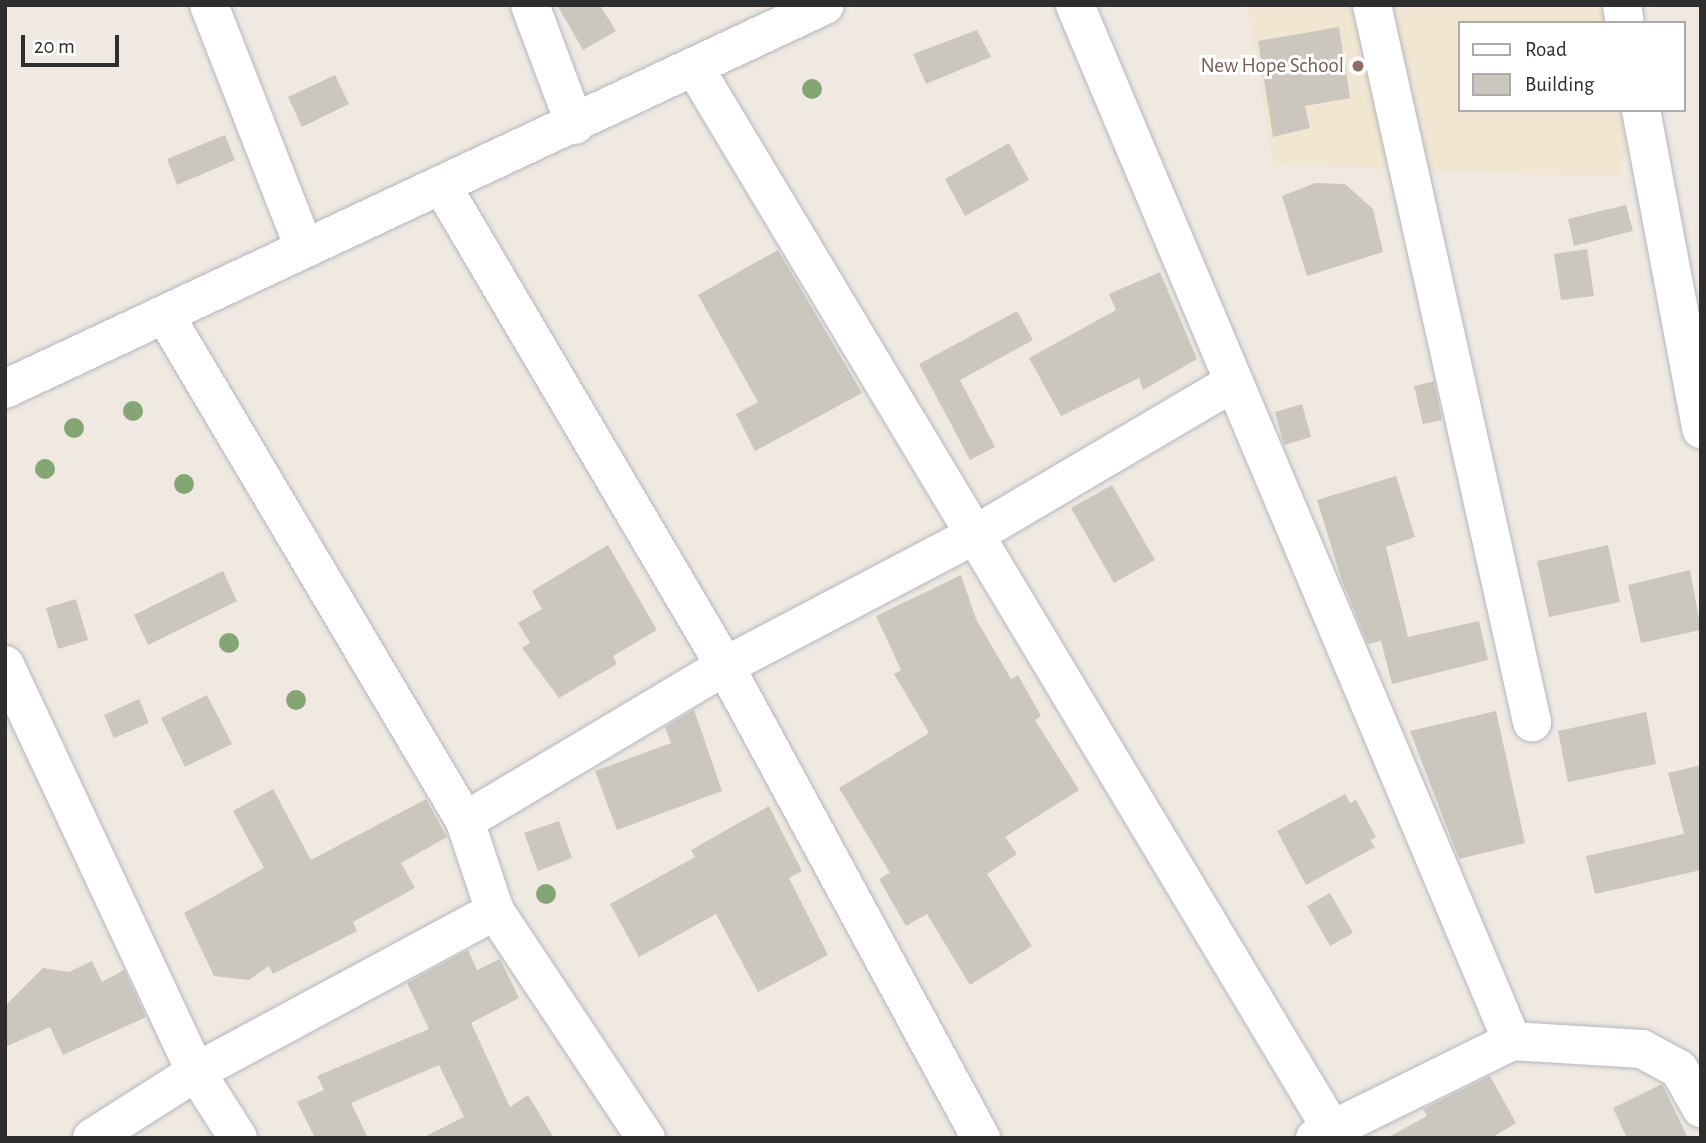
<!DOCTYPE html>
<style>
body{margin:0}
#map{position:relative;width:1706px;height:1143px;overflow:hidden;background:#efe9e1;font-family:"Alegreya Sans",sans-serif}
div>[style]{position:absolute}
.education>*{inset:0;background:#f0e6d1}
.building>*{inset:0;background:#cbc7bf}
.roads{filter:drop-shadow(0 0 2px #b4b7c1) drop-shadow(0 0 2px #b4b7c1)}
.minor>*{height:38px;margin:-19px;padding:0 19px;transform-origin:19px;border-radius:19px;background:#fff}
.secondary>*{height:38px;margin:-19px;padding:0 19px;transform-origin:19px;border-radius:19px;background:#fff}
.trees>*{width:20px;height:20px;margin:-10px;border-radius:50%;background:#84a574}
.dots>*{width:19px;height:19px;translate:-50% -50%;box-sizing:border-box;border:4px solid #fff;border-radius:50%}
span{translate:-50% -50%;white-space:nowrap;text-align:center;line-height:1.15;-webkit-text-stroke:6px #fff;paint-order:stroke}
.education-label{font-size:21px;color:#785e54}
.right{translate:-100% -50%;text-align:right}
.frame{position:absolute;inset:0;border:7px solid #2e2e2e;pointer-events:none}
.legend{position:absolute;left:1458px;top:21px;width:228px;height:91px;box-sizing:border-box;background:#fff;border:2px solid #ababab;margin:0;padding:9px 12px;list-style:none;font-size:21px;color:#2e2e2e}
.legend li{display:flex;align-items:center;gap:14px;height:35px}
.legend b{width:35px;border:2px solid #ababab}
.scale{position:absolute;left:21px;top:35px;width:98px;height:32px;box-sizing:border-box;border:4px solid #2e2e2e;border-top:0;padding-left:9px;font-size:21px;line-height:24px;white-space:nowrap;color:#2e2e2e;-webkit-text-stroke:5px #fff;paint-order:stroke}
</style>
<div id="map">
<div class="education">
<i style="clip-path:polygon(1247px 5px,1598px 5px,1616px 23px,1459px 23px,1459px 110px,1639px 110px,1617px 177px,1273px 165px)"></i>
</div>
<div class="building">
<i style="clip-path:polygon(557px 5px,600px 5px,616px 31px,583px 50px)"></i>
<i style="clip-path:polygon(1339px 27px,1350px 98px,1305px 106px,1310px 128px,1273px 137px,1258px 41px)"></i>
<i style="clip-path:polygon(977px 30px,991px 57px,926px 84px,913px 54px)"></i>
<i style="clip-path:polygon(335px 75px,349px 104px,302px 127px,288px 97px)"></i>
<i style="clip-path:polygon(225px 135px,235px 160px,177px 185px,167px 159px)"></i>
<i style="clip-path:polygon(1009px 143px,1029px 180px,965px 216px,945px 179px)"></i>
<i style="clip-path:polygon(1315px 183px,1345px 184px,1373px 209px,1383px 252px,1307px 276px,1282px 196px)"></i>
<i style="clip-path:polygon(1626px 205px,1633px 231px,1574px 246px,1568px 219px)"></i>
<i style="clip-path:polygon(1587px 249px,1594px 296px,1561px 300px,1554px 254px)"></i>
<i style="clip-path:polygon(778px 250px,862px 393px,755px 451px,736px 414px,758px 402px,698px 295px)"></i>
<i style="clip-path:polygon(1160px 272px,1197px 359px,1143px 390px,1139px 378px,1061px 416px,1029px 358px,1116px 310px,1109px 294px)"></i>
<i style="clip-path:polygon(1017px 311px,1033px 340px,960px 380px,995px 447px,970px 460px,919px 364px)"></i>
<i style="clip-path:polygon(1434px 381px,1442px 420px,1423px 424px,1414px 386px)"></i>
<i style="clip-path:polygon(1302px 404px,1311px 437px,1284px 445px,1275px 412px)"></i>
<i style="clip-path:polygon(1396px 476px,1415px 537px,1386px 547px,1408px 637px,1479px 621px,1488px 660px,1392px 684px,1381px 641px,1368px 644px,1342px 581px,1317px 500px)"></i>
<i style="clip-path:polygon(1112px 485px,1155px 560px,1114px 583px,1071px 508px)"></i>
<i style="clip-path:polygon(608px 545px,657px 630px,613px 656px,617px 664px,559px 698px,522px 648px,530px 643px,518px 623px,542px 609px,532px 591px)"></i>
<i style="clip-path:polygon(1608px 545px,1620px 602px,1549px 617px,1537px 561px)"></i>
<i style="clip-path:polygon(1690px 570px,1701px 630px,1641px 643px,1628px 585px)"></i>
<i style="clip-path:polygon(223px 571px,237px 601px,148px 645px,134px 615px)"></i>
<i style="clip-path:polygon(961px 575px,976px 619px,1011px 679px,1018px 675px,1041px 716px,1035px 720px,1079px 790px,1005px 837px,1017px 854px,987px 874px,1032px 946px,970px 985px,927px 914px,906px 926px,879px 879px,890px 873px,839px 788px,929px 733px,894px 674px,901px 670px,876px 616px)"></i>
<i style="clip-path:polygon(76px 599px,88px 640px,58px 649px,46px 608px)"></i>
<i style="clip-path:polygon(207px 695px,232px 744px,185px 767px,161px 718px)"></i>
<i style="clip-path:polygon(139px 699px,149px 723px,114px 738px,104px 715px)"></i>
<i style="clip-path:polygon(694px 710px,722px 791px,617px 830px,595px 771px,671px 743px,665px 727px)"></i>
<i style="clip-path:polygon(1496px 711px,1525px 843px,1459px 859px,1410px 731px)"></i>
<i style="clip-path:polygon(1646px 712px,1656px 764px,1568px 782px,1558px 731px)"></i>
<i style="clip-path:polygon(1701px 765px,1701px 870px,1595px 894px,1586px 856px,1684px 834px,1668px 773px)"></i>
<i style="clip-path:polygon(273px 789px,311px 860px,426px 799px,447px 837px,401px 863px,415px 888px,353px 922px,357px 931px,273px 974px,269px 966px,249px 980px,214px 976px,184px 913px,264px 868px,233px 811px)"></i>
<i style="clip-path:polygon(1345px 794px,1350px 803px,1356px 800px,1376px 837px,1370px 840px,1375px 847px,1306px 885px,1277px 831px)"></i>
<i style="clip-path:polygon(769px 806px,802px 871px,789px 878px,828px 955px,758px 992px,716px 914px,639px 957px,610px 904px,695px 857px,691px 850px)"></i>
<i style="clip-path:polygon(559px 821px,572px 858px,538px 871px,524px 833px)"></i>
<i style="clip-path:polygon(1330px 893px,1353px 933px,1330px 946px,1307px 906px)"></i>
<i style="clip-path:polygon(468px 950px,477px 970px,500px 959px,519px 998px,471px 1023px,510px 1107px,528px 1095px,554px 1138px,422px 1138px,464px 1117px,439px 1065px,351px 1103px,368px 1138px,315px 1138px,297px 1102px,324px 1090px,317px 1076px,429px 1029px,407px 983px)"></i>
<i style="clip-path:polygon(92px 961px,102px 982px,124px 970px,146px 1017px,63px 1055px,50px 1027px,5px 1047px,5px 1006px,43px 968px,69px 972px)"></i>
<i style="clip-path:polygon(1490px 1076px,1516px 1123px,1491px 1138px,1387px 1138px,1427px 1116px,1423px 1109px)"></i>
<i style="clip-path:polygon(1662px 1084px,1688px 1138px,1627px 1138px,1613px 1108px)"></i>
</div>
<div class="roads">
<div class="minor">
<i style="left:209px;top:5px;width:261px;rotate:68.6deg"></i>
<i style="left:530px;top:5px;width:128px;rotate:69.4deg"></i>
<i style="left:1075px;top:5px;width:1124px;rotate:67.13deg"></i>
<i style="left:1372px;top:5px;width:735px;rotate:77.42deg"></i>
<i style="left:1622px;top:5px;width:18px;rotate:81deg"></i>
<i style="left:696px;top:70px;width:1246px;rotate:59.03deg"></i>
<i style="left:1641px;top:110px;width:325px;rotate:79.3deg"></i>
<i style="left:442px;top:186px;width:557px;rotate:59.48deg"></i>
<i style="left:725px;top:666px;width:537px;rotate:61.53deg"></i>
<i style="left:166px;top:317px;width:586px;rotate:59.32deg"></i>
<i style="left:465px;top:821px;width:95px;rotate:71.6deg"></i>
<i style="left:495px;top:911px;width:273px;rotate:56.4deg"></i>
<i style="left:5px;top:665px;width:450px;rotate:64.9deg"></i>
<i style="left:196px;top:1072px;width:78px;rotate:57.5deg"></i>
<i style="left:465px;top:821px;width:303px;rotate:-30.8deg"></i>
<i style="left:725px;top:666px;width:284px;rotate:-27.7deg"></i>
<i style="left:976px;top:534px;width:299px;rotate:-30.5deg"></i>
<i style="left:92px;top:1138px;width:123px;rotate:-32.4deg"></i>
<i style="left:196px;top:1072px;width:340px;rotate:-28.3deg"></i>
<i style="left:1315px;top:1138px;width:220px;rotate:-26.2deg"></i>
<i style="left:1512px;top:1041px;width:130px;rotate:3.5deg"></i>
<i style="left:1642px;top:1049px;width:42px;rotate:28.4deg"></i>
<i style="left:1679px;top:1069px;width:45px;rotate:60.6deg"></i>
</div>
<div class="secondary">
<i style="left:5px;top:389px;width:905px;rotate:-25.09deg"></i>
</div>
</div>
<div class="trees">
<i style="left:812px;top:89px"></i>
<i style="left:133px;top:411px"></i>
<i style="left:74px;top:428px"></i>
<i style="left:45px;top:469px"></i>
<i style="left:184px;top:484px"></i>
<i style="left:229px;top:643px"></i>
<i style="left:296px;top:700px"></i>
<i style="left:546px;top:894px"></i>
</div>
<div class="dots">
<i style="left:1358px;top:66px;background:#8d6e63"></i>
</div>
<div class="education-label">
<span class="right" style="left:1344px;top:66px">New Hope School</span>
</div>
<div class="frame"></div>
<ul class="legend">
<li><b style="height:9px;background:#fff"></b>Road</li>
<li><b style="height:19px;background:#cbc7bf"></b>Building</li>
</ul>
<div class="scale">20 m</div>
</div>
